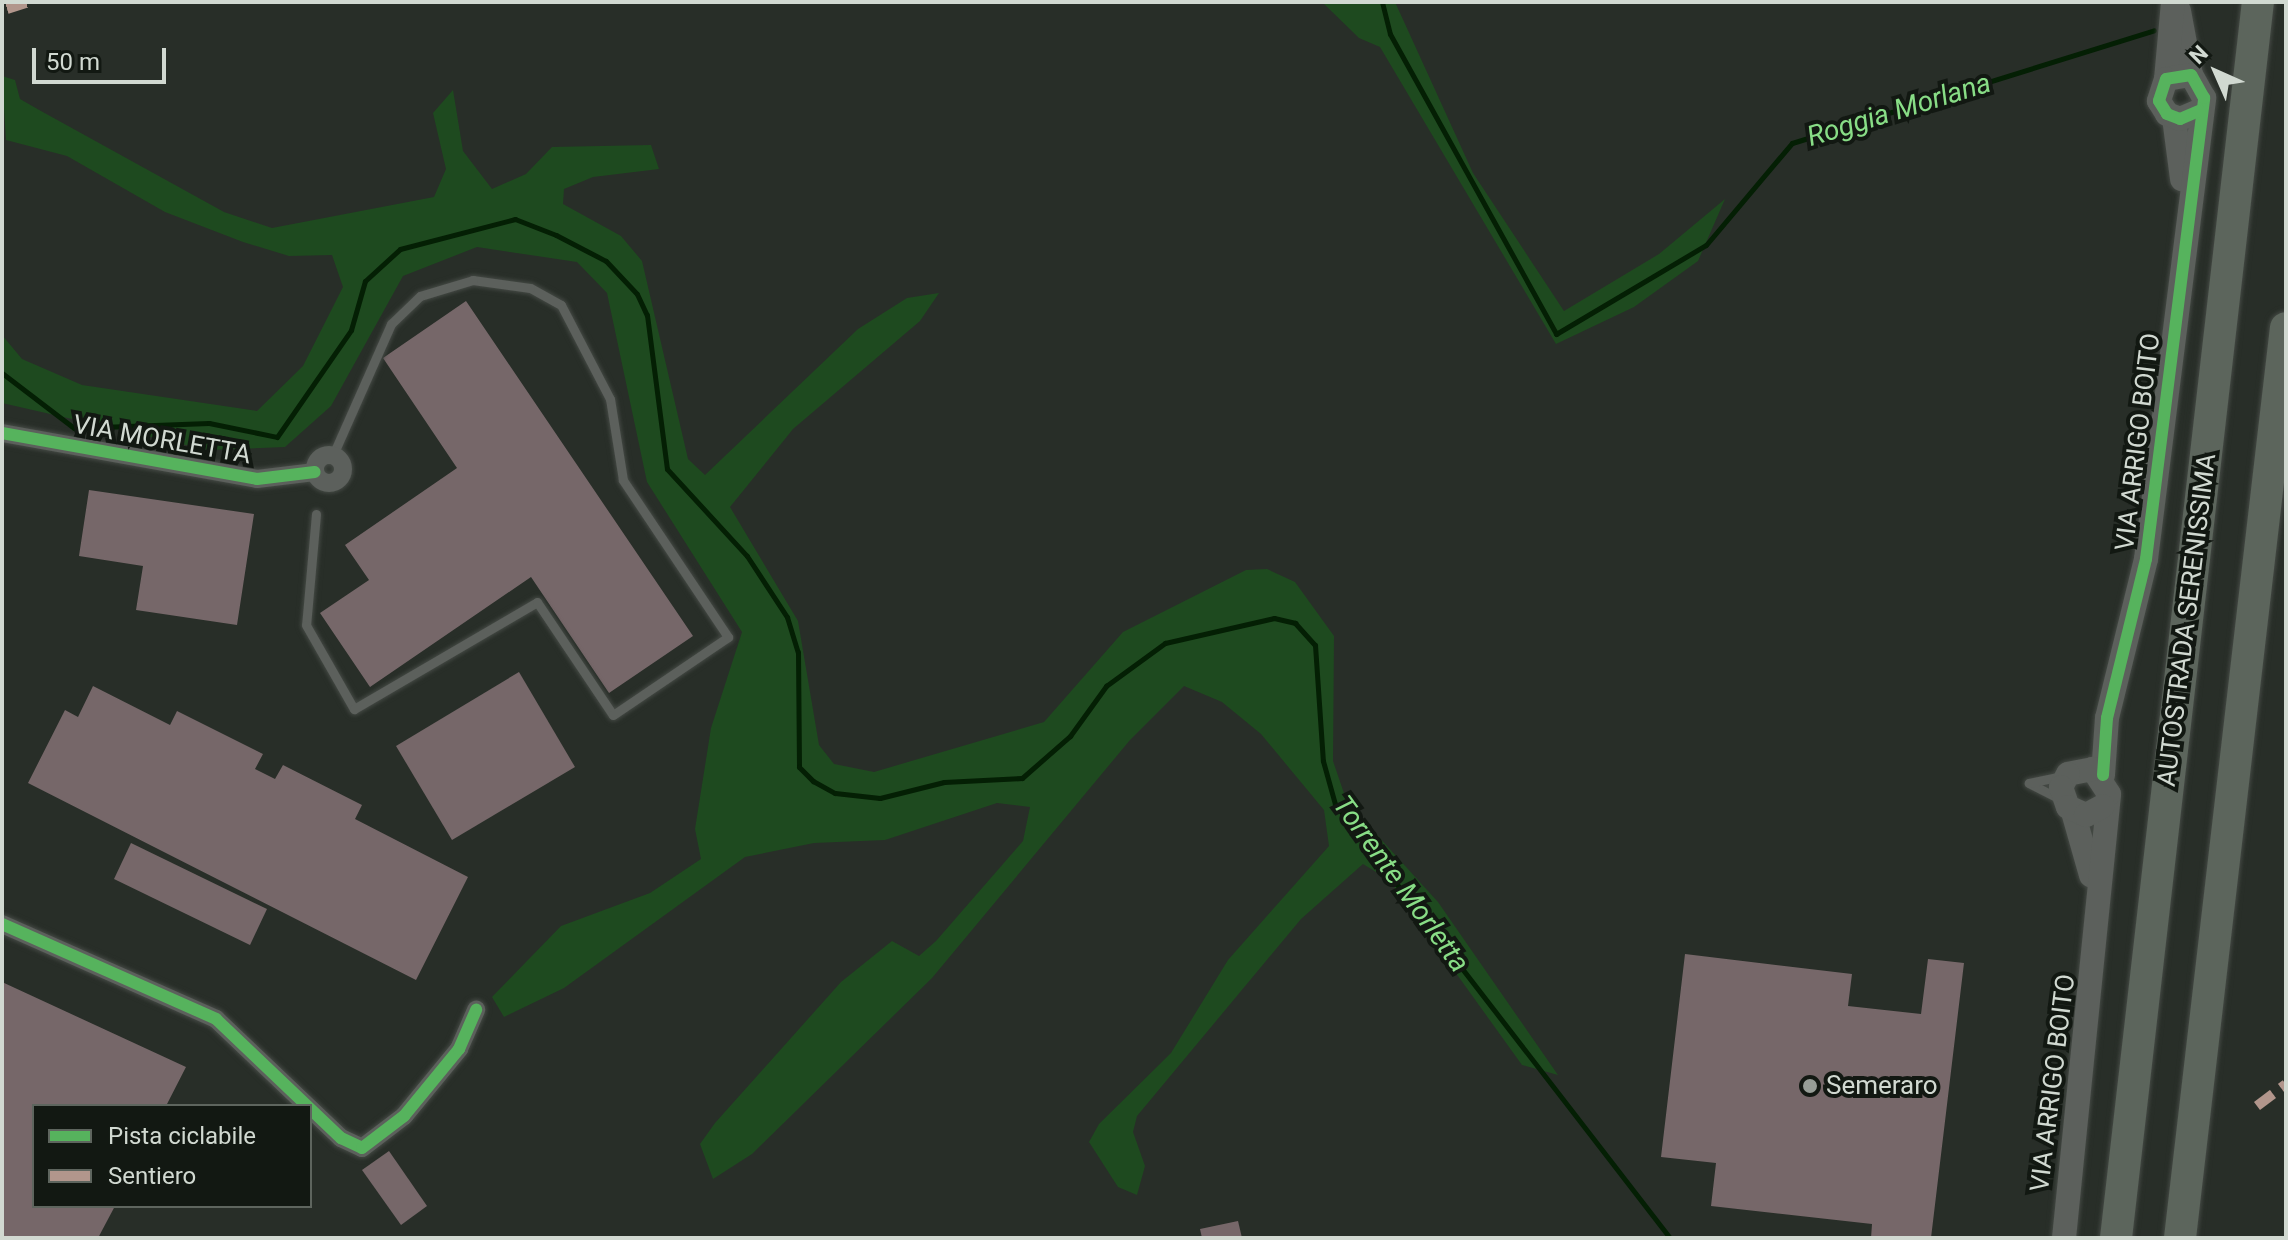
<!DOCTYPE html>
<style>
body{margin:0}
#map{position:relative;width:2288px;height:1240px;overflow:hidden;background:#282e28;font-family:Roboto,sans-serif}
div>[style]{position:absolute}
.green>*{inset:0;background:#1e4a1f}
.stream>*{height:5px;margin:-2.5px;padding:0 2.5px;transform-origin:2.5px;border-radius:2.5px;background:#041f04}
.building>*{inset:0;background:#766769}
.roads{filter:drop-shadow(0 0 2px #444944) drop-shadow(0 0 2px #444944)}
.lane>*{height:9px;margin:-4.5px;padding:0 4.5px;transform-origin:4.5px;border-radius:4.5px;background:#5c605c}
.street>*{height:18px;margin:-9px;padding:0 9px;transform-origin:9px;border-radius:9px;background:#5c605c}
.street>.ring{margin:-9px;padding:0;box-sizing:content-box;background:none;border:18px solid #5c605c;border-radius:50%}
.secondary>*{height:24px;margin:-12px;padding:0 12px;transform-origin:12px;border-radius:12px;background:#5c605c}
.highway>*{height:32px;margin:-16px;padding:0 16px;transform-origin:16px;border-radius:16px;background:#5c655c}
.quiet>*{height:10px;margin-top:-5px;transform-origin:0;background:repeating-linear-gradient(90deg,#b2968c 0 20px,transparent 0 30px)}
.cycleway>*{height:12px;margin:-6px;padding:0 6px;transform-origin:6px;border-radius:6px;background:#56b35d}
.dots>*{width:22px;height:22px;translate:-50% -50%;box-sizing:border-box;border:4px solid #121812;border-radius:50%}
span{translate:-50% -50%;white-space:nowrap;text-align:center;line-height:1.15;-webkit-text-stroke:8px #121812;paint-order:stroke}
.street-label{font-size:26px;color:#d1d9d1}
.poi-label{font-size:26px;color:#d1d9d1}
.left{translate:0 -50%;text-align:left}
.water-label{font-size:28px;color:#88dd86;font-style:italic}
.frame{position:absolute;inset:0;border:4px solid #d1d9d1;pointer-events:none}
.legend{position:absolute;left:32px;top:1104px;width:280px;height:104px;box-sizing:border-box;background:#121812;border:2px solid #5e655e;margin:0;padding:10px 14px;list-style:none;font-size:24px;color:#d1d9d1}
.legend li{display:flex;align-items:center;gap:16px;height:40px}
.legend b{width:40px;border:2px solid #5e655e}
.north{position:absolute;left:2176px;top:32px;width:80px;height:80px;-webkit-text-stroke:6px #121812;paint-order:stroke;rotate:315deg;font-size:22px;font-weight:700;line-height:32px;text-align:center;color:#d1d9d1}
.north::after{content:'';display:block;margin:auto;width:28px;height:36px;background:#d1d9d1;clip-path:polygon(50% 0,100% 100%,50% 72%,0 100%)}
.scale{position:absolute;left:32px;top:48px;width:134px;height:36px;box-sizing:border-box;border:4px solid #d1d9d1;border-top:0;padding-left:10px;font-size:24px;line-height:28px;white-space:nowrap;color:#d1d9d1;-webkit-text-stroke:6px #121812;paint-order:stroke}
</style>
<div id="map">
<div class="green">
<i style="clip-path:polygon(1322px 2px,1395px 2px,1473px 173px,1564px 311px,1659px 254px,1725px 199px,1698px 261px,1634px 307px,1556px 344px,1380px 47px,1359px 38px)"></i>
<i style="clip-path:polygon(2px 76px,15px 80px,20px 99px,41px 111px,224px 212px,272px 228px,434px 197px,446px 169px,433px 113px,453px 90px,463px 151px,492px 189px,526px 174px,552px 147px,651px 145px,659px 169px,593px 177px,564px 189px,563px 204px,621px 236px,642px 261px,688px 459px,705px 475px,858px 329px,907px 298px,939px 293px,920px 321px,793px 429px,730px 507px,798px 621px,819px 745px,834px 764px,874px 772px,1044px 722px,1123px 632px,1246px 570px,1267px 569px,1295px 582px,1334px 636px,1333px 761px,1347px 802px,1438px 902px,1558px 1075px,1522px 1065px,1389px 880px,1363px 864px,1301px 919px,1137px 1116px,1133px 1132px,1145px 1166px,1137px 1195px,1118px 1187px,1089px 1142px,1099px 1124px,1171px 1053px,1228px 960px,1329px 846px,1324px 810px,1261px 734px,1222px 702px,1184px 686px,1130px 740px,932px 978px,752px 1154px,713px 1179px,700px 1144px,715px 1123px,841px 982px,892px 941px,919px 956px,936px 941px,1023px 841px,1030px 807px,997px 803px,885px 840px,814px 843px,745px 857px,564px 988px,504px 1017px,492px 997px,561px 926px,650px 893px,701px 859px,695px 829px,711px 728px,742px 632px,647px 482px,607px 293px,577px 262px,477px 247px,403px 276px,331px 406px,285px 447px,208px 450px,2px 403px,2px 335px,22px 359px,82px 385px,257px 411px,303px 366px,343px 287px,332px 255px,289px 256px,243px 242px,165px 212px,67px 156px,6px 140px)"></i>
</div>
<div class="stream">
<i style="left:1382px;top:2px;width:33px;rotate:76deg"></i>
<i style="left:1390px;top:34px;width:343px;rotate:61deg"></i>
<i style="left:1556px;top:334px;width:174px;rotate:-30.7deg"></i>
<i style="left:1706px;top:245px;width:133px;rotate:-49.9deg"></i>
<i style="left:1792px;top:143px;width:379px;rotate:-17.3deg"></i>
<i style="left:2px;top:373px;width:91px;rotate:37.4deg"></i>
<i style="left:74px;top:428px;width:135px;rotate:-2.1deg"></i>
<i style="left:209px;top:423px;width:69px;rotate:11.6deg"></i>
<i style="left:277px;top:437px;width:130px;rotate:-55.3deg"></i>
<i style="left:351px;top:330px;width:51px;rotate:-74.1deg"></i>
<i style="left:365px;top:281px;width:47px;rotate:-42.4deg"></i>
<i style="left:400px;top:249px;width:119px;rotate:-14.6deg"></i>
<i style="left:515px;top:219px;width:44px;rotate:21.3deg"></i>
<i style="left:556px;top:235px;width:56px;rotate:27.5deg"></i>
<i style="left:606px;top:261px;width:45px;rotate:46.8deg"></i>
<i style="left:637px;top:294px;width:23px;rotate:65deg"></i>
<i style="left:647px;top:315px;width:155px;rotate:82.6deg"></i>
<i style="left:667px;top:469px;width:118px;rotate:47.4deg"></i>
<i style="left:747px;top:556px;width:73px;rotate:56.7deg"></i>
<i style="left:787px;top:617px;width:37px;rotate:73deg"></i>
<i style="left:798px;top:652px;width:115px;rotate:89.5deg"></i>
<i style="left:799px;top:767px;width:20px;rotate:45deg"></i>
<i style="left:813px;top:781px;width:25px;rotate:29deg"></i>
<i style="left:835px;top:793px;width:45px;rotate:6.3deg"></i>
<i style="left:880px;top:798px;width:66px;rotate:-14deg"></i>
<i style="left:944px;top:782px;width:78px;rotate:-2.9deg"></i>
<i style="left:1022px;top:778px;width:64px;rotate:-41.2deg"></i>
<i style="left:1070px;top:736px;width:62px;rotate:-54.2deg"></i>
<i style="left:1106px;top:686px;width:73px;rotate:-36.1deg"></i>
<i style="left:1165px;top:643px;width:112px;rotate:-12.9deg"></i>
<i style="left:1274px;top:618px;width:22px;rotate:13deg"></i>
<i style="left:1295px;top:623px;width:30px;rotate:48deg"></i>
<i style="left:1315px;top:645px;width:116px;rotate:86.1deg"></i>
<i style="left:1323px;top:761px;width:45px;rotate:74.4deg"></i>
<i style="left:1335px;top:804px;width:548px;rotate:52.34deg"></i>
</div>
<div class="building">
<i style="clip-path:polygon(466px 301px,693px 636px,609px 693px,531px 577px,370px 687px,320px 613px,369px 580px,345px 545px,457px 468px,383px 358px)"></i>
<i style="clip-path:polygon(89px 490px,254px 514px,237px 625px,136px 610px,143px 566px,79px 556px)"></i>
<i style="clip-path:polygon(519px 672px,575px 767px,452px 840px,396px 746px)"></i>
<i style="clip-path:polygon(93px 686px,170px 725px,177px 711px,263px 754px,255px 769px,275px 779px,283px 765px,362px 805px,355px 819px,468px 877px,416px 980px,28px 783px,65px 710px,78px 717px)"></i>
<i style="clip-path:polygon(131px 843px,267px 909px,250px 945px,114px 879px)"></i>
<i style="clip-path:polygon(1685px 954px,1852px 974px,1848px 1006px,1921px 1014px,1928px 959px,1964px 963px,1931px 1238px,1871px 1238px,1872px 1224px,1711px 1206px,1716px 1163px,1661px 1157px)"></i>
<i style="clip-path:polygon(2px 982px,186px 1067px,166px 1106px,34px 1106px,34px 1206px,115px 1206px,98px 1238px,2px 1238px)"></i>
<i style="clip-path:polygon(389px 1151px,427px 1206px,401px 1225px,362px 1170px)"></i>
<i style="clip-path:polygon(1238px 1221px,1242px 1238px,1202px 1238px,1200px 1229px)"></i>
</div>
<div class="roads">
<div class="lane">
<i style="left:316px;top:514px;width:111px;rotate:95.1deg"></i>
<i style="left:306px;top:625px;width:97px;rotate:60.3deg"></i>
<i style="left:354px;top:709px;width:212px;rotate:-30.3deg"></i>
<i style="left:537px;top:602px;width:136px;rotate:56.1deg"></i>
<i style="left:613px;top:715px;width:139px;rotate:-34.1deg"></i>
<i style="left:728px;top:637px;width:189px;rotate:-123.8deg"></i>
<i style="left:623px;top:480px;width:82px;rotate:-99.1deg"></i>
<i style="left:610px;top:399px;width:106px;rotate:-117.5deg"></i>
<i style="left:561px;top:305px;width:35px;rotate:-151deg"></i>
<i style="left:530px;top:288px;width:58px;rotate:-172deg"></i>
<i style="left:473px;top:280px;width:55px;rotate:163.2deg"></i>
<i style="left:420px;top:296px;width:40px;rotate:136deg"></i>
<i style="left:391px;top:324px;width:143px;rotate:113.9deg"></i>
<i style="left:2058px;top:798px;width:33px;rotate:-153deg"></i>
<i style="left:2029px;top:783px;width:33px;rotate:-12deg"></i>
</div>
<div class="street">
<i style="left:2px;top:433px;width:259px;rotate:10.2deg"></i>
<i style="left:257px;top:479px;width:58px;rotate:-6.9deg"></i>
<i class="ring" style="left:315px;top:455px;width:10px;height:10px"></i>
<i style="left:2px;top:924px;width:234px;rotate:23.9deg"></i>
<i style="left:216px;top:1019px;width:173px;rotate:43.6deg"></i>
<i style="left:341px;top:1138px;width:23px;rotate:25deg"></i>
<i style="left:362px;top:1148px;width:53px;rotate:-37.3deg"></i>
<i style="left:404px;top:1116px;width:87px;rotate:-50.6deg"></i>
<i style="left:459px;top:1049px;width:43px;rotate:-66.4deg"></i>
</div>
<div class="secondary">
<i style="left:2179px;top:11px;width:65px;rotate:79.4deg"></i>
<i style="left:2166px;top:79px;width:77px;rotate:-84.8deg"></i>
<i style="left:2174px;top:118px;width:62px;rotate:82.5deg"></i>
<i style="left:2103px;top:775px;width:57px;rotate:-86deg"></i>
<i style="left:2107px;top:718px;width:164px;rotate:-76.2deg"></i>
<i style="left:2146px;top:559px;width:465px;rotate:-82.8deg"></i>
<i style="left:2204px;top:98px;width:26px;rotate:-119deg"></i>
<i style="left:2191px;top:75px;width:25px;rotate:171deg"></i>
<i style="left:2166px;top:79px;width:23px;rotate:108deg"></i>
<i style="left:2159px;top:101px;width:15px;rotate:58deg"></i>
<i style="left:2167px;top:114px;width:14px;rotate:21deg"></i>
<i style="left:2180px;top:119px;width:21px;rotate:-23deg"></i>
<i style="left:2073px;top:812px;width:66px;rotate:74.1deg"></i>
<i style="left:2064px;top:1238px;width:446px;rotate:-84.2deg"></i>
<i style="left:2109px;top:794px;width:30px;rotate:-123deg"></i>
<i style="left:2093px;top:769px;width:25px;rotate:169deg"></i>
<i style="left:2068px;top:774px;width:15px;rotate:118deg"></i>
<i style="left:2061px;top:787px;width:21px;rotate:71deg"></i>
<i style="left:2068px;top:807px;width:20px;rotate:24deg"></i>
<i style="left:2086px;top:815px;width:19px;rotate:-28deg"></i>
</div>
<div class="highway">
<i style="left:2116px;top:1238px;width:1244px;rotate:-83.45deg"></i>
<i style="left:2180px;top:1238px;width:916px;rotate:-83.36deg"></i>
</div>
</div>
<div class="quiet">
<i style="left:7px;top:9px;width:23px;rotate:-18deg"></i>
<i style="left:2257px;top:1106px;width:36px;rotate:-37deg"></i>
</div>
<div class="cycleway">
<i style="left:2px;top:433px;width:259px;rotate:10.2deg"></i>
<i style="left:257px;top:479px;width:58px;rotate:-6.9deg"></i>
<i style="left:2103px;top:775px;width:57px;rotate:-86deg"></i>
<i style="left:2107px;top:718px;width:164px;rotate:-76.2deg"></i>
<i style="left:2146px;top:559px;width:465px;rotate:-82.8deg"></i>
<i style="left:2204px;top:98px;width:26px;rotate:-119deg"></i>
<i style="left:2191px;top:75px;width:25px;rotate:171deg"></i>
<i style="left:2166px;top:79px;width:23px;rotate:108deg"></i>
<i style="left:2159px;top:101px;width:15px;rotate:58deg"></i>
<i style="left:2167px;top:114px;width:14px;rotate:21deg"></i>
<i style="left:2180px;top:119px;width:21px;rotate:-23deg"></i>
<i style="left:2px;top:924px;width:234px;rotate:23.9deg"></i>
<i style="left:216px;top:1019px;width:173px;rotate:43.6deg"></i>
<i style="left:341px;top:1138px;width:23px;rotate:25deg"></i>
<i style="left:362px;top:1148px;width:53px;rotate:-37.3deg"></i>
<i style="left:404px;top:1116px;width:87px;rotate:-50.6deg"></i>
<i style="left:459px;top:1049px;width:43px;rotate:-66.4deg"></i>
</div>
<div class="dots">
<i style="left:1810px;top:1086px;background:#969d96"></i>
</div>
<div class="street-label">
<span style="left:162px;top:440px;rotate:10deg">VIA MORLETTA</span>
<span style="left:2138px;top:442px;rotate:-83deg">VIA ARRIGO BOITO</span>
<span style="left:2187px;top:620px;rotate:-83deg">AUTOSTRADA SERENISSIMA</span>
<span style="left:2053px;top:1083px;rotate:-83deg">VIA ARRIGO BOITO</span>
</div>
<div class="poi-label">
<span class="left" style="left:1826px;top:1086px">Semeraro</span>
</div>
<div class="water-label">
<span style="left:1899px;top:110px;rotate:-17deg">Roggia Morlana</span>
<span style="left:1401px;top:884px;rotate:54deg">Torrente Morletta</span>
</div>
<div class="frame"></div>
<ul class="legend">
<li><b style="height:10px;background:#56b35d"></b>Pista ciclabile</li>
<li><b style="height:10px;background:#b2968c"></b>Sentiero</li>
</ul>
<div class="north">N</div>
<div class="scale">50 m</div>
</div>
